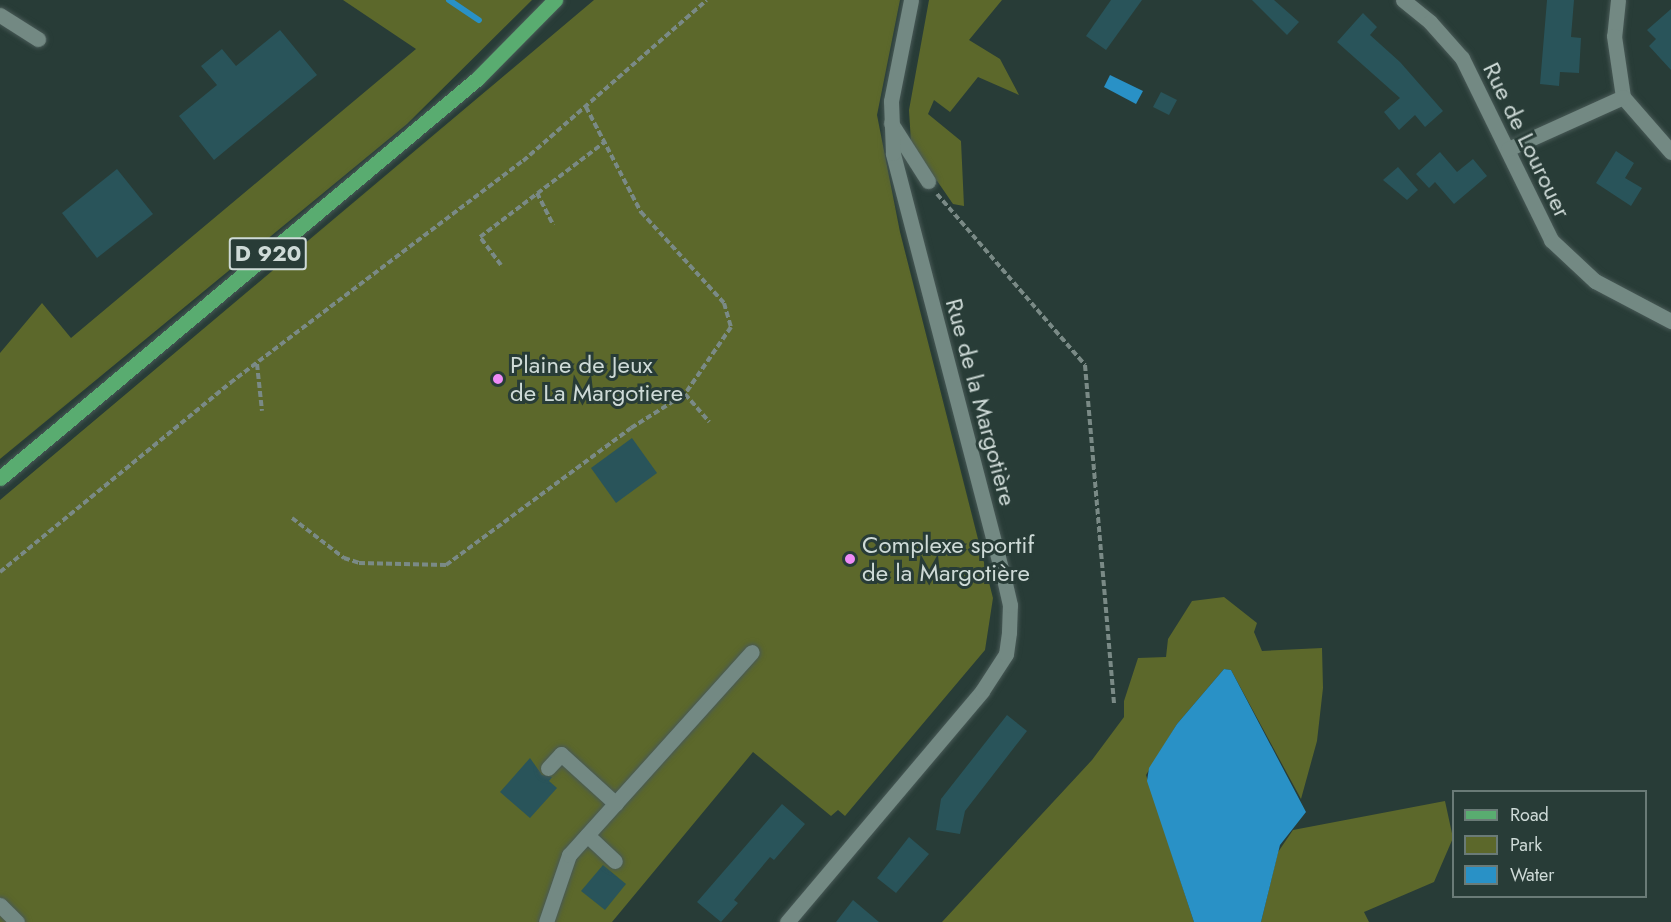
<!DOCTYPE html>
<meta charset="utf-8">
<style>
body{margin:0}
#map{position:relative;width:1671px;height:922px;overflow:hidden;background:#283c37;font-family:Jost,sans-serif}
div>[style]{position:absolute}
.green>*{inset:0;background:#5c682b}
.water>*{inset:0;background:#2991c6}
.stream>*{height:6px;margin:-3px;padding:0 3px;transform-origin:3px;border-radius:3px;background:#2991c6}
.building>*{inset:0;background:#29545a}
.path>*{height:4px;margin-top:-2px;transform-origin:0;background:repeating-linear-gradient(90deg,#7a8a86 0 6px,transparent 0 9px)}
.roads{filter:drop-shadow(0 0 2px #485956) drop-shadow(0 0 2px #485956)}
.minor>*{height:15px;margin:-7.5px;padding:0 7.5px;transform-origin:7.5px;border-radius:7.5px;background:#738983}
.major>*{height:15px;margin:-7.5px;padding:0 7.5px;transform-origin:7.5px;border-radius:7.5px;background:#59ac70}
.dots>*{width:16px;height:16px;translate:-50% -50%;box-sizing:border-box;border:3px solid #283c37;border-radius:50%}
span{translate:-50% -50%;white-space:nowrap;text-align:center;line-height:1.15;-webkit-text-stroke:6px #283c37;paint-order:stroke}
.shield-label span{padding:2px 4px;background:#283c37;border:2px solid;border-radius:4px;-webkit-text-stroke-width:0}
.shield-label{font-size:22px;color:#cedad7;font-weight:700}
.street-label{font-size:24px;color:#cedad7}
.poi-label{font-size:24px;color:#cedad7}
.left{translate:0 -50%;text-align:left}
.legend{position:absolute;left:1452px;top:790px;width:195px;height:108px;box-sizing:border-box;background:#283c37;border:2px solid #6a7b77;margin:0;padding:8px 10px;list-style:none;font-size:18px;color:#cedad7}
.legend li{display:flex;align-items:center;gap:12px;height:30px}
.legend b{width:30px;border:2px solid #6a7b77}
</style>
<div id="map">
<div class="green">
<i style="clip-path:polygon(343px 0,532px 0,407px 124px,0 459px,0 353px,42px 303px,71px 338px,416px 49px)"></i>
<i style="clip-path:polygon(594px 0,900px 0,877px 115px,900px 232px,993px 598px,985px 650px,845px 816px,838px 810px,831px 816px,753px 752px,612px 922px,0 922px,0 500px)"></i>
<i style="clip-path:polygon(929px 0,1002px 0,969px 40px,1000px 59px,1019px 95px,978px 77px,950px 112px,934px 100px,928px 114px,961px 141px,964px 206px,953px 204px,911px 143px,909px 110px)"></i>
<i style="clip-path:polygon(1224px 597px,1257px 623px,1254px 632px,1262px 651px,1322px 648px,1323px 688px,1317px 741px,1301px 799px,1231px 670px,1224px 669px,1177px 724px,1146px 775px,1194px 922px,942px 922px,1092px 760px,1124px 717px,1124px 701px,1138px 658px,1166px 657px,1168px 639px,1192px 601px)"></i>
<i style="clip-path:polygon(1445px 801px,1453px 838px,1434px 882px,1364px 912px,1369px 922px,1261px 922px,1278px 852px,1293px 830px)"></i>
</div>
<div class="water">
<i style="clip-path:polygon(1110px 75px,1143px 91px,1136px 104px,1104px 87px)"></i>
<i style="clip-path:polygon(1224px 669px,1231px 670px,1306px 812px,1280px 845px,1261px 922px,1194px 922px,1147px 781px,1149px 768px,1177px 724px)"></i>
</div>
<div class="stream">
<i style="left:449px;top:0;width:36px;rotate:34deg"></i>
</div>
<div class="building">
<i style="clip-path:polygon(1111px 0,1142px 0,1106px 50px,1086px 36px)"></i>
<i style="clip-path:polygon(1252px 0,1274px 0,1299px 22px,1287px 35px)"></i>
<i style="clip-path:polygon(1547px 0,1574px 0,1571px 37px,1581px 38px,1579px 73px,1560px 72px,1559px 86px,1540px 84px)"></i>
<i style="clip-path:polygon(1671px 9px,1671px 70px,1649px 46px,1656px 39px,1647px 30px)"></i>
<i style="clip-path:polygon(1363px 13px,1377px 27px,1370px 35px,1400px 62px,1443px 111px,1425px 127px,1415px 115px,1399px 130px,1384px 112px,1400px 98px,1337px 42px)"></i>
<i style="clip-path:polygon(280px 30px,317px 75px,214px 160px,179px 116px,217px 85px,201px 66px,222px 49px,236px 66px)"></i>
<i style="clip-path:polygon(1161px 92px,1177px 100px,1169px 115px,1153px 107px)"></i>
<i style="clip-path:polygon(1616px 151px,1634px 163px,1625px 178px,1642px 188px,1631px 206px,1596px 183px)"></i>
<i style="clip-path:polygon(1440px 152px,1457px 172px,1473px 159px,1487px 176px,1454px 204px,1435px 182px,1429px 188px,1416px 174px)"></i>
<i style="clip-path:polygon(1398px 167px,1418px 190px,1407px 200px,1383px 180px)"></i>
<i style="clip-path:polygon(117px 169px,153px 214px,97px 258px,62px 213px)"></i>
<i style="clip-path:polygon(632px 438px,657px 473px,616px 503px,591px 468px)"></i>
<i style="clip-path:polygon(1007px 715px,1027px 731px,965px 811px,960px 834px,936px 830px,941px 799px)"></i>
<i style="clip-path:polygon(530px 758px,542px 775px,552px 777px,549px 781px,557px 788px,530px 818px,500px 792px)"></i>
<i style="clip-path:polygon(782px 804px,805px 824px,774px 860px,770px 857px,734px 900px,738px 903px,721px 922px,697px 902px)"></i>
<i style="clip-path:polygon(909px 837px,929px 854px,896px 893px,877px 878px)"></i>
<i style="clip-path:polygon(603px 865px,626px 884px,605px 910px,581px 891px)"></i>
<i style="clip-path:polygon(853px 900px,879px 922px,836px 922px)"></i>
</div>
<div class="path">
<i style="left:586px;top:107px;width:119px;rotate:62.4deg"></i>
<i style="left:641px;top:212px;width:123px;rotate:47.6deg"></i>
<i style="left:724px;top:303px;width:25px;rotate:74deg"></i>
<i style="left:731px;top:327px;width:81px;rotate:124.5deg"></i>
<i style="left:685px;top:394px;width:37px;rotate:49deg"></i>
<i style="left:537px;top:193px;width:36px;rotate:63deg"></i>
<i style="left:937px;top:194px;width:226px;rotate:49.1deg"></i>
<i style="left:1085px;top:365px;width:340px;rotate:85.1deg"></i>
<i style="left:501px;top:265px;width:35px;rotate:-127deg"></i>
<i style="left:480px;top:237px;width:158px;rotate:-37.3deg"></i>
<i style="left:257px;top:364px;width:47px;rotate:83.9deg"></i>
<i style="left:292px;top:518px;width:66px;rotate:37.6deg"></i>
<i style="left:344px;top:558px;width:16px;rotate:18deg"></i>
<i style="left:359px;top:563px;width:87px;rotate:1.3deg"></i>
<i style="left:446px;top:565px;width:230px;rotate:-36.5deg"></i>
<i style="left:631px;top:428px;width:64px;rotate:-32.2deg"></i>
<i style="left:0;top:572px;width:298px;rotate:-39.4deg"></i>
<i style="left:230px;top:383px;width:368px;rotate:-37.2deg"></i>
<i style="left:523px;top:161px;width:244px;rotate:-41.2deg"></i>
</div>
<div class="roads">
<div class="minor">
<i style="left:1403px;top:0;width:35px;rotate:39deg"></i>
<i style="left:1430px;top:22px;width:48px;rotate:48.4deg"></i>
<i style="left:1462px;top:58px;width:203px;rotate:63.9deg"></i>
<i style="left:1551px;top:240px;width:60px;rotate:43deg"></i>
<i style="left:1595px;top:281px;width:86px;rotate:27.8deg"></i>
<i style="left:1618px;top:0;width:36px;rotate:96deg"></i>
<i style="left:1614px;top:36px;width:62px;rotate:81.6deg"></i>
<i style="left:1623px;top:97px;width:73px;rotate:48.9deg"></i>
<i style="left:0;top:15px;width:45px;rotate:32.3deg"></i>
<i style="left:891px;top:123px;width:69px;rotate:57.5deg"></i>
<i style="left:1508px;top:149px;width:126px;rotate:-24.3deg"></i>
<i style="left:548px;top:768px;width:19px;rotate:-47deg"></i>
<i style="left:561px;top:754px;width:74px;rotate:42.3deg"></i>
<i style="left:587px;top:835px;width:38px;rotate:43deg"></i>
<i style="left:0;top:905px;width:24px;rotate:45deg"></i>
<i style="left:546px;top:922px;width:71px;rotate:-71.1deg"></i>
<i style="left:569px;top:855px;width:273px;rotate:-48deg"></i>
<i style="left:787px;top:922px;width:302px;rotate:-49.8deg"></i>
<i style="left:982px;top:691px;width:44px;rotate:-57deg"></i>
<i style="left:1006px;top:654px;width:22px;rotate:-82deg"></i>
<i style="left:1009px;top:632px;width:27px;rotate:-88deg"></i>
<i style="left:1010px;top:605px;width:26px;rotate:-103deg"></i>
<i style="left:1004px;top:580px;width:441px;rotate:-104.6deg"></i>
<i style="left:893px;top:153px;width:52px;rotate:-92.2deg"></i>
<i style="left:891px;top:101px;width:103px;rotate:-78.8deg"></i>
</div>
<div class="major">
<i style="left:0;top:478px;width:623px;rotate:-39.92deg"></i>
<i style="left:478px;top:78px;width:110px;rotate:-45.4deg"></i>
</div>
</div>
<div class="dots">
<i style="left:498px;top:379px;background:#ef8bf7"></i>
<i style="left:850px;top:559px;background:#ef8bf7"></i>
</div>
<div class="shield-label">
<span style="left:268px;top:254px">D 920</span>
</div>
<div class="street-label">
<span style="left:1527px;top:140px;rotate:64deg">Rue de Lourouer</span>
<span style="left:981px;top:402px;rotate:75deg">Rue de la Margotière</span>
</div>
<div class="poi-label">
<span class="left" style="left:510px;top:379px">Plaine de Jeux<br>de La Margotiere</span>
<span class="left" style="left:862px;top:559px">Complexe sportif<br>de la Margotière</span>
</div>
<ul class="legend">
<li><b style="height:8px;background:#59ac70"></b>Road</li>
<li><b style="height:16px;background:#5c682b"></b>Park</li>
<li><b style="height:16px;background:#2991c6"></b>Water</li>
</ul>
</div>
